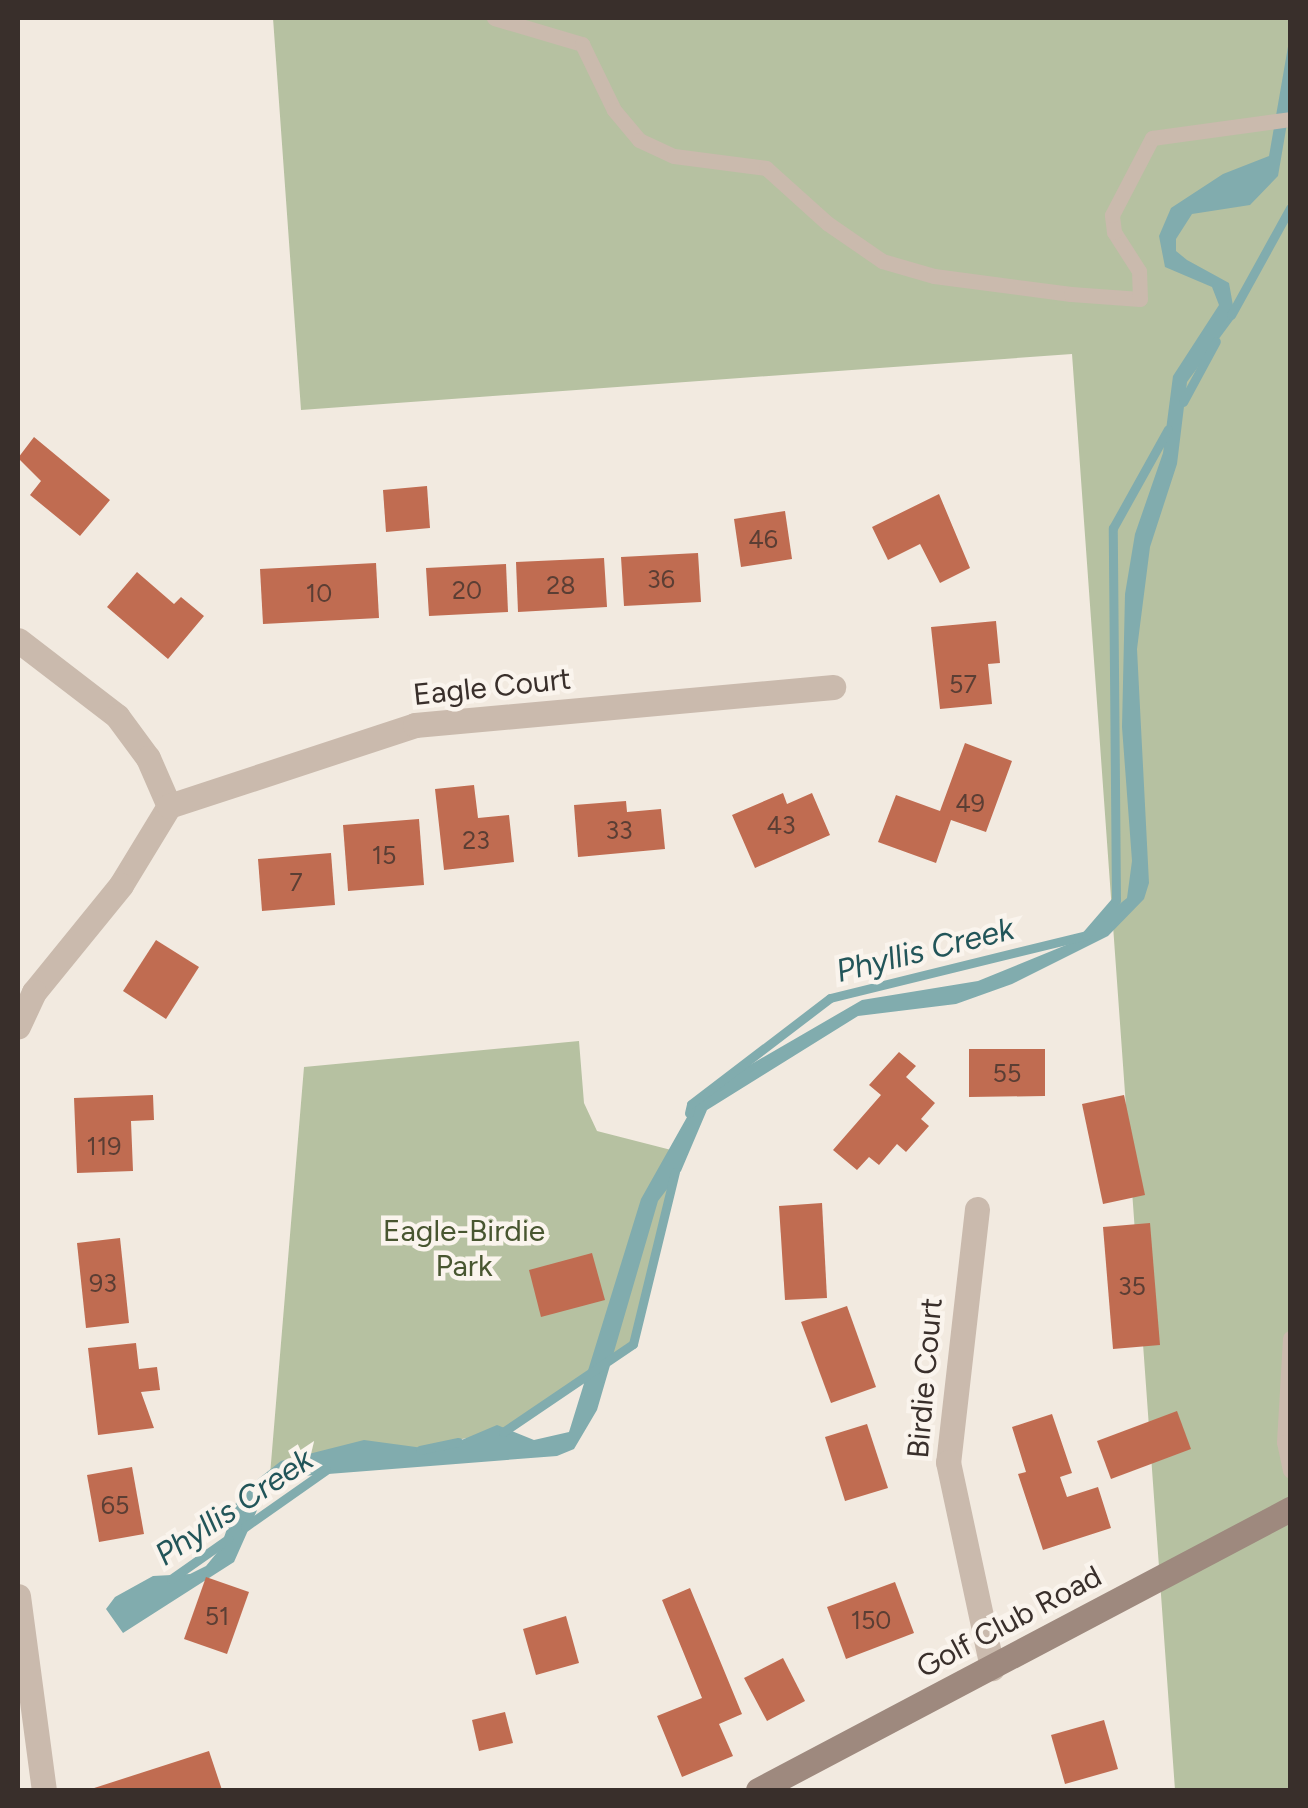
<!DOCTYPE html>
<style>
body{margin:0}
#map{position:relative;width:1308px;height:1808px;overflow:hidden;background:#f2eae0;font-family:Figtree,sans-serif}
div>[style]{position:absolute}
.green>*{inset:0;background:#b6c1a1}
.water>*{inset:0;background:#81acae}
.stream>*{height:9px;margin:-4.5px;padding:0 4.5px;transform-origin:4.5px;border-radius:4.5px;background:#81acae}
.building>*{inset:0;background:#c06c51}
.lane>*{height:15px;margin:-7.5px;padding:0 7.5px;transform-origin:7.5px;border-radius:7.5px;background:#cabaad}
.street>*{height:25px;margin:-12.5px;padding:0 12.5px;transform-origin:12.5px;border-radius:12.5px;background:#cabaad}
.secondary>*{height:25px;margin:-12.5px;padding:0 12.5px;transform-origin:12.5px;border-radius:12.5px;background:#9e897e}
span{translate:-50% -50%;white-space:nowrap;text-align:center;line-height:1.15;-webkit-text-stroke:9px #faf4ed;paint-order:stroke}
.number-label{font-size:25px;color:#5b3e34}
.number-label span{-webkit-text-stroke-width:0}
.street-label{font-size:30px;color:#392f2b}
.park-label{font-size:30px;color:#485630}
.water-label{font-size:32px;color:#225559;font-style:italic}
.frame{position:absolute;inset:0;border:20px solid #392f2b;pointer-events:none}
</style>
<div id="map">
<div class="green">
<i style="clip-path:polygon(273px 18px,1290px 18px,1290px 1790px,1175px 1790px,1072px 354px,301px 410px)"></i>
<i style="clip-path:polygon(579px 1041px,584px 1103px,597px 1131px,679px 1152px,633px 1344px,510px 1430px,270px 1475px,304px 1067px)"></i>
</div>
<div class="water">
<i style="clip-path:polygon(1290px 35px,1290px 106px,1278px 176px,1250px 205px,1192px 214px,1176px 239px,1176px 251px,1187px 260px,1229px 283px,1235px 317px,1187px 382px,1177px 464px,1150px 547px,1137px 649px,1149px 883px,1144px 899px,1108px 936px,1012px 984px,956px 1004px,858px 1016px,707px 1110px,681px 1171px,658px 1201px,597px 1410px,574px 1449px,557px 1456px,290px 1477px,262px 1499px,234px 1562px,123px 1633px,106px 1609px,115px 1597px,153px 1576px,190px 1574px,206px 1566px,220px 1549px,239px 1494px,281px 1461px,364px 1440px,438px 1450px,497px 1425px,534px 1440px,569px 1432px,641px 1199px,700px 1094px,862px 1000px,978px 981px,1071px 943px,1127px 898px,1132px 861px,1122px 727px,1125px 594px,1135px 534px,1163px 453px,1173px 376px,1219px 305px,1212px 287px,1165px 267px,1159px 236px,1171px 208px,1223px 174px,1269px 156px)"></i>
</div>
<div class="stream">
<i style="left:1231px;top:315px;width:122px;rotate:-61.1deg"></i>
<i style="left:1183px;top:402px;width:69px;rotate:-61.6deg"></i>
<i style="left:689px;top:1113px;width:9px;rotate:-77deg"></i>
<i style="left:691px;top:1104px;width:175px;rotate:-37.3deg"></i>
<i style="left:830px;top:998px;width:264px;rotate:-13.8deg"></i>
<i style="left:1086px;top:935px;width:46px;rotate:-49.4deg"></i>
<i style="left:1116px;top:900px;width:372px;rotate:-90.5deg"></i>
<i style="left:1113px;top:528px;width:113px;rotate:-60.9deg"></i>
<i style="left:503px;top:1432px;width:157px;rotate:-34.1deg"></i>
<i style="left:633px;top:1344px;width:177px;rotate:-76.3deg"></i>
<i style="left:420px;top:1450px;width:39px;rotate:-12deg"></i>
<i style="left:245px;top:1527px;width:99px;rotate:-35.1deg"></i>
<i style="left:171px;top:1579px;width:70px;rotate:-35.1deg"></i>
</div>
<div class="building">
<i style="clip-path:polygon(34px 437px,110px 500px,80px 536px,30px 495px,41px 481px,18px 458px)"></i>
<i style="clip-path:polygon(427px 486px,430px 528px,386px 532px,383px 490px)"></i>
<i style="clip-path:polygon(939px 494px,970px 568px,940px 583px,920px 544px,888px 560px,872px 527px)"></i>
<i style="clip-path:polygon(785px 511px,792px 559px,741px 567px,734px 519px)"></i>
<i style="clip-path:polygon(698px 553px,701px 602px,624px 606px,621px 557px)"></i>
<i style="clip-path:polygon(604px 558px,607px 607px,518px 612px,516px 562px)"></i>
<i style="clip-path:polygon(376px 563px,379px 618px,263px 624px,260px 569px)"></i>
<i style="clip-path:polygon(506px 564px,508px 612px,429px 616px,426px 568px)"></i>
<i style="clip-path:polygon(137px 572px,174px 604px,181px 597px,204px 616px,168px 659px,107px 607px)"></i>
<i style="clip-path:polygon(996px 621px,1000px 663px,988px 664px,992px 704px,940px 709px,931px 627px)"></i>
<i style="clip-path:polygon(965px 743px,1012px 761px,986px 832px,951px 820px,936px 863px,878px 842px,896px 795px,940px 811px)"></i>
<i style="clip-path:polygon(474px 785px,478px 818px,509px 815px,514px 862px,444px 870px,435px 789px)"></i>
<i style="clip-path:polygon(783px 793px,787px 804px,812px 793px,830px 835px,755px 868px,732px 815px)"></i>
<i style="clip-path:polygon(626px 801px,627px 812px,661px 809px,665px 849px,578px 857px,574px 805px)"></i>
<i style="clip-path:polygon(419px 819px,424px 885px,348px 891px,343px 825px)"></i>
<i style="clip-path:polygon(331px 853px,335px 905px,262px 911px,258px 859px)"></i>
<i style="clip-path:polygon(156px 940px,199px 967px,166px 1019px,123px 991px)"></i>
<i style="clip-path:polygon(969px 1049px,1045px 1049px,1045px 1096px,969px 1097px)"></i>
<i style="clip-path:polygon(899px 1052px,916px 1066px,906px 1077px,935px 1103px,921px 1119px,929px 1126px,906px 1152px,897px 1144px,879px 1165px,869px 1157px,857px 1170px,833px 1150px,881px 1095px,869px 1085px)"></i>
<i style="clip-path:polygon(153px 1095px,154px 1120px,131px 1121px,133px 1171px,77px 1173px,74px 1098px)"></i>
<i style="clip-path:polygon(1124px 1095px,1145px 1195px,1103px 1204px,1082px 1104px)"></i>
<i style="clip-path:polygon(822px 1203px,827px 1298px,785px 1300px,779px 1206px)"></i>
<i style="clip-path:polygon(1150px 1223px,1160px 1345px,1113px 1349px,1103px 1227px)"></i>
<i style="clip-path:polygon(120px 1238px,129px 1323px,86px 1328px,77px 1243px)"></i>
<i style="clip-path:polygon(592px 1253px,605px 1300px,541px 1317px,529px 1270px)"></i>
<i style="clip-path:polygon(847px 1306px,876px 1387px,831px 1403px,801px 1322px)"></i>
<i style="clip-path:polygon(136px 1343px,139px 1369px,157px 1367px,160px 1390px,141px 1392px,154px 1428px,98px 1435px,88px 1348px)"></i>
<i style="clip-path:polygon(1177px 1411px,1191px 1449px,1111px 1479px,1097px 1441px)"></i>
<i style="clip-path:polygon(1052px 1414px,1072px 1473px,1060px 1477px,1067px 1497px,1098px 1487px,1111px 1528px,1043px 1550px,1018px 1474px,1026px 1472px,1012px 1427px)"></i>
<i style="clip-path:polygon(867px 1424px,888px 1488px,845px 1501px,825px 1437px)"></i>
<i style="clip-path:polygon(132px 1467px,144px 1534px,99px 1542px,87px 1475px)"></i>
<i style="clip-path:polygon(206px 1577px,249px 1592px,227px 1654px,184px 1639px)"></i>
<i style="clip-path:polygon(895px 1582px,914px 1633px,846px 1659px,827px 1607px)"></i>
<i style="clip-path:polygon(690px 1588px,742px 1714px,719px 1724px,733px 1756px,682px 1777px,657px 1716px,702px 1698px,662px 1600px)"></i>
<i style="clip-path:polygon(566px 1616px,579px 1663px,536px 1675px,523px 1629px)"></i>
<i style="clip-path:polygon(783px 1658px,805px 1701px,767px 1721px,744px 1678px)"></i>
<i style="clip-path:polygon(505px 1712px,513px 1743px,479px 1751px,472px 1720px)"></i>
<i style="clip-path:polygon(1104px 1720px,1118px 1769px,1065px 1784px,1051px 1735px)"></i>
<i style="clip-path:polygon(209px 1751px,222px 1790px,88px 1790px)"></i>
</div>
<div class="lane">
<i style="left:494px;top:18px;width:92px;rotate:16.5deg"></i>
<i style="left:582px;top:44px;width:73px;rotate:64.1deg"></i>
<i style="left:614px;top:110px;width:39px;rotate:50deg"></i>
<i style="left:639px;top:140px;width:38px;rotate:25deg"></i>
<i style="left:674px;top:156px;width:93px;rotate:7.4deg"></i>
<i style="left:766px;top:168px;width:82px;rotate:42deg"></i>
<i style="left:827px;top:223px;width:67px;rotate:34.6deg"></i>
<i style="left:882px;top:261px;width:54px;rotate:16.1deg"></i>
<i style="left:934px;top:276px;width:138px;rotate:7.5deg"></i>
<i style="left:1071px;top:294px;width:69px;rotate:4.1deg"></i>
<i style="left:1140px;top:299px;width:28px;rotate:-92deg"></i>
<i style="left:1139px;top:271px;width:46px;rotate:-122.7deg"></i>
<i style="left:1114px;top:232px;width:17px;rotate:-97deg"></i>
<i style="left:1112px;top:215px;width:87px;rotate:-62.5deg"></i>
<i style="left:1152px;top:138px;width:139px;rotate:-7.8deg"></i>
<i style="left:1290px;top:1338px;width:104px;rotate:93.3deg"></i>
<i style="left:1284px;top:1442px;width:29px;rotate:78deg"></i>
</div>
<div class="street">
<i style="left:18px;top:640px;width:125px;rotate:37.5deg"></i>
<i style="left:117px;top:716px;width:52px;rotate:53.6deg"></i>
<i style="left:148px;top:758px;width:52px;rotate:66.4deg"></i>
<i style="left:169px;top:806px;width:92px;rotate:121.3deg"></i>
<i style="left:121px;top:885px;width:138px;rotate:129.1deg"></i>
<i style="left:34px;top:992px;width:38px;rotate:115deg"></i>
<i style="left:169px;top:806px;width:259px;rotate:-18.2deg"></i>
<i style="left:415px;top:725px;width:420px;rotate:-5.2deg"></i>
<i style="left:977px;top:1209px;width:255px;rotate:96.5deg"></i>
<i style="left:948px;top:1462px;width:211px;rotate:77.9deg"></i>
<i style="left:18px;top:1596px;width:196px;rotate:82.4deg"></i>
</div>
<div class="secondary">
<i style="left:758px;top:1790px;width:602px;rotate:-27.84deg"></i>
</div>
<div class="number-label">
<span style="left:763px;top:539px">46</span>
<span style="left:661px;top:579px">36</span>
<span style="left:561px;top:585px">28</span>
<span style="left:467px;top:590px">20</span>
<span style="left:319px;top:593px">10</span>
<span style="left:963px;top:684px">57</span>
<span style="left:970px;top:803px">49</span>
<span style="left:781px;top:825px">43</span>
<span style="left:619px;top:830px">33</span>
<span style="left:476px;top:840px">23</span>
<span style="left:384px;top:855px">15</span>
<span style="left:296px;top:882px">7</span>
<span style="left:1007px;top:1073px">55</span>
<span style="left:104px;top:1146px">119</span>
<span style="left:103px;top:1283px">93</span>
<span style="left:1132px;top:1286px">35</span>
<span style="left:115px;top:1505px">65</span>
<span style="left:217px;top:1616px">51</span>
<span style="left:871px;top:1620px">150</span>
</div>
<div class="street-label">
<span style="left:492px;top:687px;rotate:-6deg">Eagle Court</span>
<span style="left:925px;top:1378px;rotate:-85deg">Birdie Court</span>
<span style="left:1009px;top:1622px;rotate:-28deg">Golf Club Road</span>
</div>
<div class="park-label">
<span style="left:464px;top:1248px">Eagle-Birdie<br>Park</span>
</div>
<div class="water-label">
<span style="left:925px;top:950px;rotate:-14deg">Phyllis Creek</span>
<span style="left:234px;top:1507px;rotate:-34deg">Phyllis Creek</span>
</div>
<div class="frame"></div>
</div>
